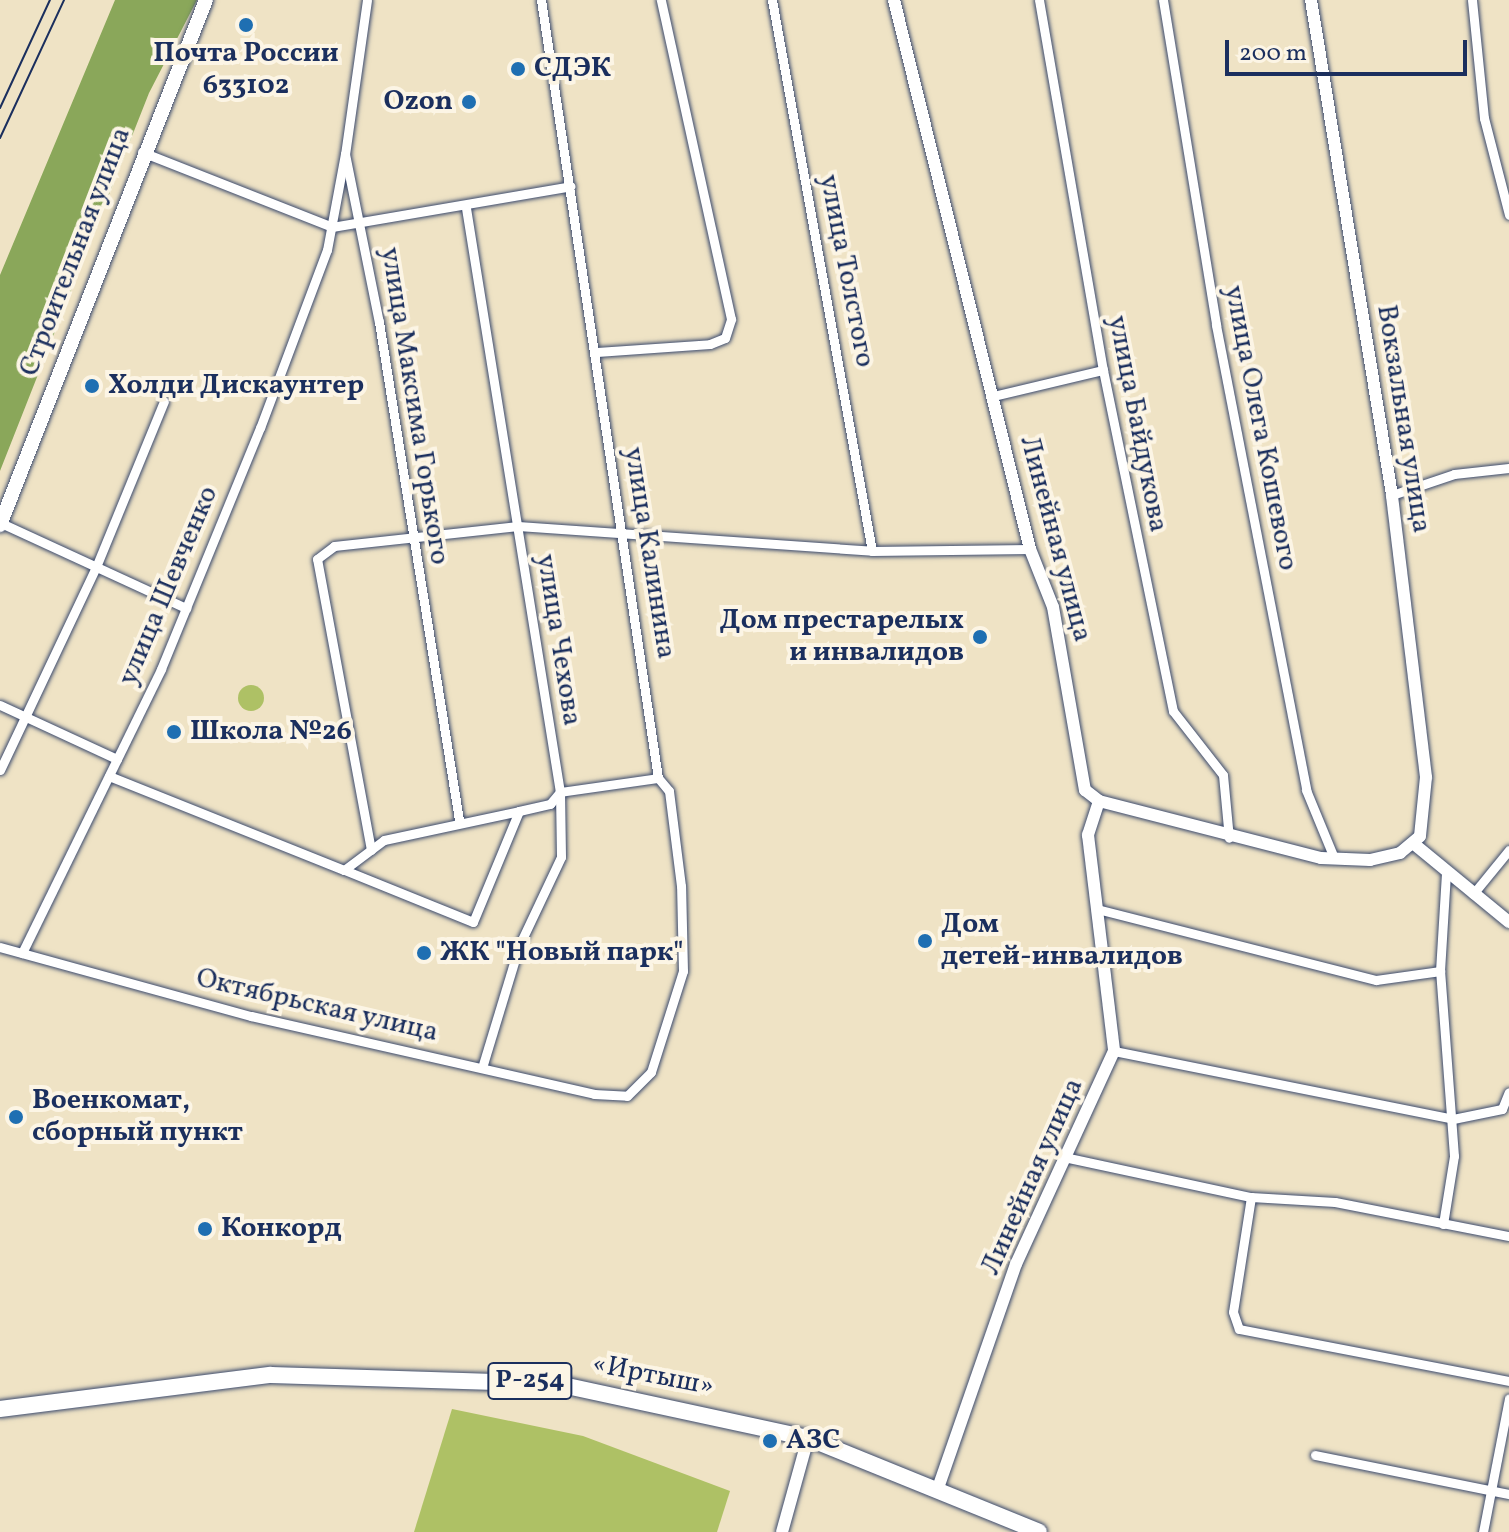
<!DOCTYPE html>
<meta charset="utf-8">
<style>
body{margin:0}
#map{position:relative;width:1509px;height:1532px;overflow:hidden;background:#efe3c5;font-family:Vollkorn,serif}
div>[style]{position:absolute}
.green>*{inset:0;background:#aec165}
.round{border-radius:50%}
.forest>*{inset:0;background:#8aa75a}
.roads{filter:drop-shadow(0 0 2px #3b4a6d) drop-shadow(0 0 2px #3b4a6d)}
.street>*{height:9px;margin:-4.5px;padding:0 4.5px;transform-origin:4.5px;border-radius:4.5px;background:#fff}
.secondary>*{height:12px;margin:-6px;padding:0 6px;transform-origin:6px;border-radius:6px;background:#fff}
.primary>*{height:14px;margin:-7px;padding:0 7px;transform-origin:7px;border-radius:7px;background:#fff}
.highway>*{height:16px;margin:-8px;padding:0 8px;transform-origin:8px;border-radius:8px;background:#fff}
.rail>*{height:2px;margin:-1px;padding:0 1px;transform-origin:1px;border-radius:1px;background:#1b2f5e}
.dots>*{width:22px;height:22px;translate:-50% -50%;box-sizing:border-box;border:4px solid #fcf5e5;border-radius:50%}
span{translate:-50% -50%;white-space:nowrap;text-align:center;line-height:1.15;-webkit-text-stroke:8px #fcf5e5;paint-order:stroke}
.shield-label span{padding:2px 6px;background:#fcf5e5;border:2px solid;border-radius:6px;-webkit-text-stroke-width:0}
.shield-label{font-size:26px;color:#1b2f5e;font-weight:700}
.poi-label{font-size:28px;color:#1b2f5e;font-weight:700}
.left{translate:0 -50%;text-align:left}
.right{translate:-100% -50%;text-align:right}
.street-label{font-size:28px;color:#1b2f5e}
.scale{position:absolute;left:1225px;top:40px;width:242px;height:36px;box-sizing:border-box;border:4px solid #1b2f5e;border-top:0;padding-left:10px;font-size:24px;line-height:28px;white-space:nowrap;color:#1b2f5e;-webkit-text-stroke:6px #fcf5e5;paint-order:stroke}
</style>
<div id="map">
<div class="green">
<i class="round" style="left:238px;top:685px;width:26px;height:26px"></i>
<i style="clip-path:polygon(452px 1409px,583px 1436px,730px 1491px,717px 1532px,414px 1532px)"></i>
</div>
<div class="forest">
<i style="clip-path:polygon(115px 0,197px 0,149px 93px,0 471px,0 275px)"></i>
</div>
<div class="roads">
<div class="street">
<i style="left:367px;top:0;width:156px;rotate:98.1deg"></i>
<i style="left:345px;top:154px;width:171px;rotate:78.6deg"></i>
<i style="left:379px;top:322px;width:504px;rotate:80.87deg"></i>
<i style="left:772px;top:0;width:560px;rotate:79.71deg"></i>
<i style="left:1039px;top:0;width:375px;rotate:80.2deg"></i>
<i style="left:1103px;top:370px;width:348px;rotate:78.4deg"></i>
<i style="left:1173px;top:711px;width:81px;rotate:52deg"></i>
<i style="left:1223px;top:775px;width:63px;rotate:84.6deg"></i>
<i style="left:1163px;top:0;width:329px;rotate:80.7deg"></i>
<i style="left:1216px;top:325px;width:474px;rotate:79deg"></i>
<i style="left:1306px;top:790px;width:74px;rotate:67.6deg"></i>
<i style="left:1472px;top:0;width:119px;rotate:84.2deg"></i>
<i style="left:1484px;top:118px;width:100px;rotate:75.5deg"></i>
<i style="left:142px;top:152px;width:204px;rotate:21.5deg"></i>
<i style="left:332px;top:227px;width:242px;rotate:-9.7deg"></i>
<i style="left:466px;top:208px;width:592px;rotate:80.86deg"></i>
<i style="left:560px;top:792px;width:65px;rotate:89.1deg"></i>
<i style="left:561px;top:857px;width:98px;rotate:115.3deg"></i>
<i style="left:519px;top:946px;width:127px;rotate:106.9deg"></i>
<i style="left:597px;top:352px;width:113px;rotate:-4deg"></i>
<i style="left:710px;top:344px;width:16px;rotate:-22deg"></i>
<i style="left:725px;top:338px;width:20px;rotate:-72deg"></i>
<i style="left:731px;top:319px;width:327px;rotate:-102.4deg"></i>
<i style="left:993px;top:396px;width:113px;rotate:-13.3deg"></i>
<i style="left:1392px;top:495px;width:65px;rotate:-18.7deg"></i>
<i style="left:1454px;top:474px;width:55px;rotate:-6.2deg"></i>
<i style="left:1px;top:523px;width:204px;rotate:24.7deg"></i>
<i style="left:0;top:705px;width:129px;rotate:24.8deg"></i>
<i style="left:0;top:770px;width:225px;rotate:-64.7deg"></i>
<i style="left:96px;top:567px;width:179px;rotate:-67.7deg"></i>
<i style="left:109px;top:776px;width:253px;rotate:21.8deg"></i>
<i style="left:344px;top:870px;width:50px;rotate:-36.9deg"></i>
<i style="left:384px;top:840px;width:138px;rotate:-12.1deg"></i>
<i style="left:519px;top:811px;width:120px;rotate:112.5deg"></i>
<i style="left:473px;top:922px;width:139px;rotate:-158deg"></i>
<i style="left:519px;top:811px;width:32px;rotate:-13deg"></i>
<i style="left:550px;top:804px;width:16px;rotate:-50deg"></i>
<i style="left:560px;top:792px;width:99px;rotate:-8.1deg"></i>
<i style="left:371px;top:850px;width:296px;rotate:-100.5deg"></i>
<i style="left:317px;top:559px;width:21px;rotate:-37deg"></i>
<i style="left:334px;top:546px;width:185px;rotate:-6.2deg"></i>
<i style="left:518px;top:526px;width:355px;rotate:4deg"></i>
<i style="left:872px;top:551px;width:158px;rotate:-0.7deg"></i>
<i style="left:1473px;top:894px;width:57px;rotate:-50.7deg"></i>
<i style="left:1097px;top:909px;width:288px;rotate:14.3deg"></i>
<i style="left:1376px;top:980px;width:65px;rotate:-8deg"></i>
<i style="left:0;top:947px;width:260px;rotate:15.4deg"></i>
<i style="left:251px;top:1016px;width:352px;rotate:12.8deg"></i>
<i style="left:594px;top:1094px;width:33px;rotate:3deg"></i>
<i style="left:627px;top:1096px;width:34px;rotate:-45deg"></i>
<i style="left:651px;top:1072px;width:106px;rotate:-72.4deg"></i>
<i style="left:683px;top:971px;width:85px;rotate:-91.3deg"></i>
<i style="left:681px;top:886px;width:96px;rotate:-97.2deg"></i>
<i style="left:669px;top:791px;width:17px;rotate:-130deg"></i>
<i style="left:658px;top:778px;width:787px;rotate:-98.55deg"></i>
<i style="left:22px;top:953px;width:316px;rotate:-63.9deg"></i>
<i style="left:161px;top:669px;width:261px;rotate:-67.7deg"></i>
<i style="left:260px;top:428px;width:190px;rotate:-69.4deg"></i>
<i style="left:327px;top:250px;width:98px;rotate:-79.4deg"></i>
<i style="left:1114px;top:1051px;width:346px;rotate:11.3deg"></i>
<i style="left:1453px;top:1119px;width:50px;rotate:-11.5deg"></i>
<i style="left:1502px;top:1109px;width:18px;rotate:-68deg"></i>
<i style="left:1064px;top:1157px;width:191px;rotate:12.1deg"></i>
<i style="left:1251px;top:1197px;width:84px;rotate:3.4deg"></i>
<i style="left:1335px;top:1202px;width:177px;rotate:11.1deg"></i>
<i style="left:1251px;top:1197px;width:116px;rotate:98.9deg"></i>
<i style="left:1233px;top:1312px;width:18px;rotate:71deg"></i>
<i style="left:1239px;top:1329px;width:275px;rotate:10.9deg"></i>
<i style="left:1443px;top:1224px;width:69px;rotate:-80.8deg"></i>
<i style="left:1454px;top:1156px;width:186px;rotate:-94.3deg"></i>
<i style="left:1440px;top:971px;width:97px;rotate:-86.5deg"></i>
<i style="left:1315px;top:1455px;width:198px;rotate:11.4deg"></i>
<i style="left:1483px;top:1532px;width:136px;rotate:-79deg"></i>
</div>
<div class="secondary">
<i style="left:894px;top:0;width:566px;rotate:76.09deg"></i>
<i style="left:1030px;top:549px;width:62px;rotate:68.4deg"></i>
<i style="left:1053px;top:607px;width:186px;rotate:80.1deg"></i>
<i style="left:1085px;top:790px;width:18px;rotate:38deg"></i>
<i style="left:1099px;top:801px;width:36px;rotate:108deg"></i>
<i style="left:1088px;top:835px;width:218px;rotate:83.1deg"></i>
<i style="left:1114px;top:1051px;width:234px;rotate:114.7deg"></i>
<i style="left:1016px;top:1264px;width:237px;rotate:109.2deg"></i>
<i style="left:1099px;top:801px;width:229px;rotate:14.4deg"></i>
<i style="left:1321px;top:858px;width:49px;rotate:2.3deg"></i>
<i style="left:1370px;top:860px;width:31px;rotate:-13deg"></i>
<i style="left:1400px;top:853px;width:26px;rotate:-40deg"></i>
<i style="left:1420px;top:836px;width:59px;rotate:-84.2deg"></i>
<i style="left:1426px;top:777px;width:284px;rotate:-96.9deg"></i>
<i style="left:1392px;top:495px;width:502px;rotate:-99.29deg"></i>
<i style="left:1414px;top:844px;width:123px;rotate:39.4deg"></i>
<i style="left:782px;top:1532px;width:98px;rotate:-74.5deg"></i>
</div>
<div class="primary">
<i style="left:0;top:525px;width:564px;rotate:-68.58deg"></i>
</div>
<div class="highway">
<i style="left:0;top:1409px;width:273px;rotate:-7.2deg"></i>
<i style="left:271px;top:1375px;width:287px;rotate:1.8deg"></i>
<i style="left:558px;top:1384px;width:256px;rotate:12.2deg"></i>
<i style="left:808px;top:1438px;width:249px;rotate:22.1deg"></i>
</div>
</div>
<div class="rail">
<i style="left:0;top:108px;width:119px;rotate:-65.2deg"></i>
<i style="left:0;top:138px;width:152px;rotate:-65.1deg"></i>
</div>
<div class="dots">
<i style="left:246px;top:25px;background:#1f6fb2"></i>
<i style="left:518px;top:69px;background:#1f6fb2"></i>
<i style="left:469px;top:102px;background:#1f6fb2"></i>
<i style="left:92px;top:386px;background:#1f6fb2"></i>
<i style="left:980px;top:637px;background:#1f6fb2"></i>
<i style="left:174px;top:732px;background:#1f6fb2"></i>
<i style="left:925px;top:941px;background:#1f6fb2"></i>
<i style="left:424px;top:953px;background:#1f6fb2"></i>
<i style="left:16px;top:1117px;background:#1f6fb2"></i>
<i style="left:205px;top:1229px;background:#1f6fb2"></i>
<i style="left:770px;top:1441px;background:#1f6fb2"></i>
</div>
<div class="shield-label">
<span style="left:530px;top:1381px">Р-254</span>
</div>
<div class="poi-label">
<span style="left:246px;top:70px">Почта России<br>633102</span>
<span class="left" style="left:534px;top:69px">СДЭК</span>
<span class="right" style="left:453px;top:102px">Ozon</span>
<span class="left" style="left:108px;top:386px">Холди Дискаунтер</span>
<span class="right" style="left:964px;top:637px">Дом престарелых<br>и инвалидов</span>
<span class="left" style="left:190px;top:732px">Школа №26</span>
<span class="left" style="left:941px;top:941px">Дом<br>детей-инвалидов</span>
<span class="left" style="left:440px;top:953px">ЖК "Новый парк"</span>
<span class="left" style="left:32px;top:1117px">Военкомат,<br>сборный пункт</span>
<span class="left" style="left:221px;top:1229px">Конкорд</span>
<span class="left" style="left:786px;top:1441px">АЗС</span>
</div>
<div class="street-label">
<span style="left:76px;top:252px;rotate:-69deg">Строительная улица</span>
<span style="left:846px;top:271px;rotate:79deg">улица Толстого</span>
<span style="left:414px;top:406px;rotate:81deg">улица Максима Горького</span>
<span style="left:1403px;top:419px;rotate:81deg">Вокзальная улица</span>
<span style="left:1137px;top:424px;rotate:79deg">улица Байдукова</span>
<span style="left:1260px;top:428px;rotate:79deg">улица Олега Кошевого</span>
<span style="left:1055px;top:539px;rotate:75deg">Линейная улица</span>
<span style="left:649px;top:553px;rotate:81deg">улица Калинина</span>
<span style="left:169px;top:586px;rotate:-67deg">улица Шевченко</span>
<span style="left:558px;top:640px;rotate:81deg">улица Чехова</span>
<span style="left:317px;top:1006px;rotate:13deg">Октябрьская улица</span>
<span style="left:1033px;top:1177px;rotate:-66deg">Линейная улица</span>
<span style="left:653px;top:1376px;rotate:11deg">«Иртыш»</span>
</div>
<div class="scale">200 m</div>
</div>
